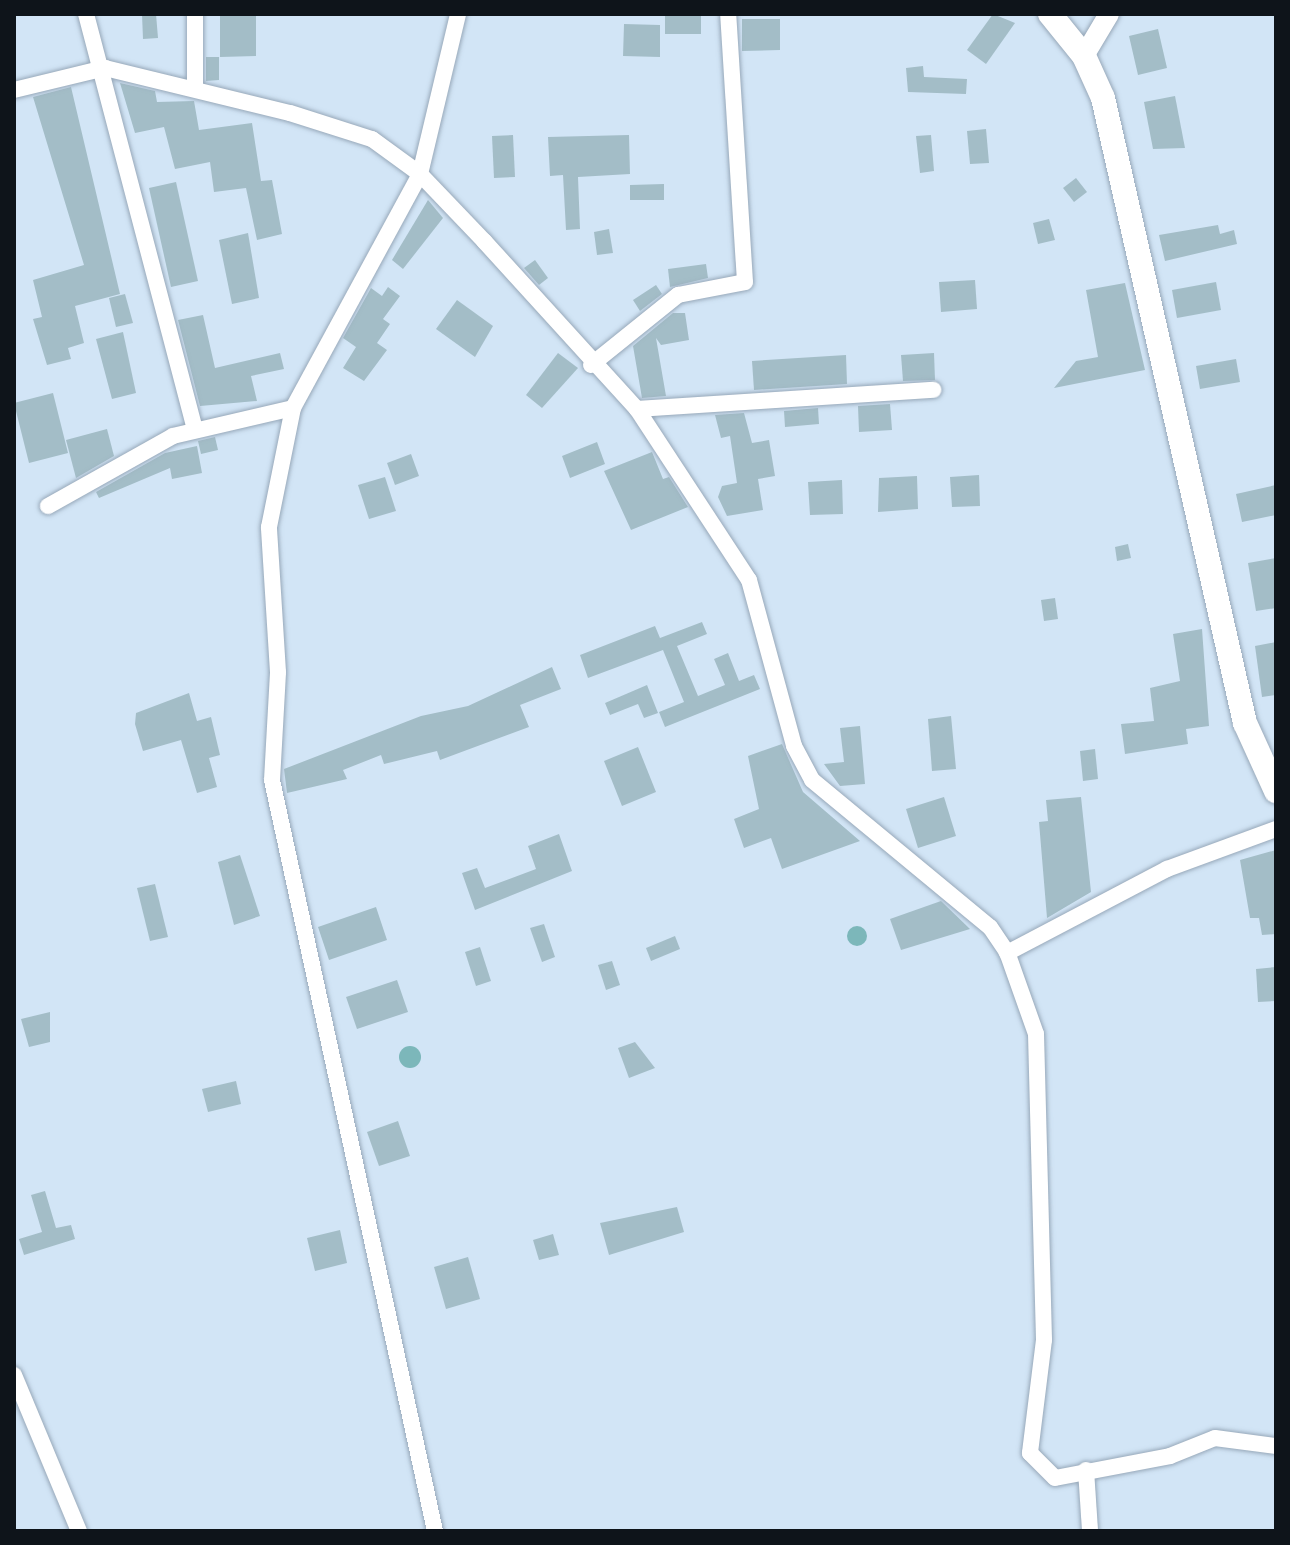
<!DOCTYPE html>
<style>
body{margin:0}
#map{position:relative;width:1290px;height:1545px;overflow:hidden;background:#d2e5f6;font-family:Karla,sans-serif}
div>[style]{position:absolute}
.water>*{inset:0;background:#7cb7ba}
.round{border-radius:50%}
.building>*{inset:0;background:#a3bdc7}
.roads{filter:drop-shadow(0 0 2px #97a8b9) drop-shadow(0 0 2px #97a8b9)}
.minor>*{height:16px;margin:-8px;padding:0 8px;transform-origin:8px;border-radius:8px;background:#fff}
.tertiary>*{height:20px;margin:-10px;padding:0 10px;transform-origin:10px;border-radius:10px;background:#fff}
.secondary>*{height:24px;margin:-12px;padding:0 12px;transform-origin:12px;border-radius:12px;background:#fff}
span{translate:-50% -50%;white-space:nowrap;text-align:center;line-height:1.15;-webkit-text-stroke:6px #d2e5f6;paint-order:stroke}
.frame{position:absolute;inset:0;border:16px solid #0e141a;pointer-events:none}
</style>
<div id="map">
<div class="water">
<i class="round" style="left:847px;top:926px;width:20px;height:20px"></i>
<i class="round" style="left:399px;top:1046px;width:22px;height:22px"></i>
</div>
<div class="building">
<i style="clip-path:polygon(142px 14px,156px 14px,158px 38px,143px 39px)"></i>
<i style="clip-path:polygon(220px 14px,256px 14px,256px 56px,220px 57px)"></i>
<i style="clip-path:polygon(665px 14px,701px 14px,701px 34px,665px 34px)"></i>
<i style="clip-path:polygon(993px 14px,1015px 23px,986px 64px,967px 50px)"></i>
<i style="clip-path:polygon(742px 19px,780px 19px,780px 50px,742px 51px)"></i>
<i style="clip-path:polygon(624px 24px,660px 25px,660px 57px,623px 56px)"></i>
<i style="clip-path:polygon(1158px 29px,1167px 68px,1138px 75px,1129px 36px)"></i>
<i style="clip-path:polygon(206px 57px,219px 57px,219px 80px,206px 81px)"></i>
<i style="clip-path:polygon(923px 66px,924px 77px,967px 79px,966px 94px,908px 92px,906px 68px)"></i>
<i style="clip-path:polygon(120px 83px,155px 91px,157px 102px,194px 101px,199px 130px,252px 123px,261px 181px,272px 180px,282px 234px,257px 240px,246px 188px,214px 192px,210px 162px,175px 169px,164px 127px,135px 133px)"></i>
<i style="clip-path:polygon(71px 87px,120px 294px,75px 306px,84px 343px,68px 348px,71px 359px,47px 365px,33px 319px,42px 317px,33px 280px,84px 265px,33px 97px)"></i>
<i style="clip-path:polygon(1175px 96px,1185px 148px,1153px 149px,1144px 102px)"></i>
<i style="clip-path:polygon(986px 129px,989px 163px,970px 164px,967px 131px)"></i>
<i style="clip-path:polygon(513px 135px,515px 177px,494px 178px,492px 136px)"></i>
<i style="clip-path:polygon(629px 135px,630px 174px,578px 177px,580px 229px,566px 230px,563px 175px,550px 176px,548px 137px)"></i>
<i style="clip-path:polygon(931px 135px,934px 171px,920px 173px,916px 136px)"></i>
<i style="clip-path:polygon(1076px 178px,1087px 192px,1074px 202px,1063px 188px)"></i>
<i style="clip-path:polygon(176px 182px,198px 281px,171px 287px,149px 188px)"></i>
<i style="clip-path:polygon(664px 184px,664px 200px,630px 200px,630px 185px)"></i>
<i style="clip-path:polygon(428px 200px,443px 218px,403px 269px,392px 260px)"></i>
<i style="clip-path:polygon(1049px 219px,1055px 240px,1038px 244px,1033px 223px)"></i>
<i style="clip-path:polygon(1218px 225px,1220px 234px,1234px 230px,1237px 244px,1165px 261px,1159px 235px)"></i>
<i style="clip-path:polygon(609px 229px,613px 253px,597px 255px,594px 232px)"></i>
<i style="clip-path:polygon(248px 233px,259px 298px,232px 304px,219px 240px)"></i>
<i style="clip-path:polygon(535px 260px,548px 278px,539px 285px,524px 268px)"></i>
<i style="clip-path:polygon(706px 264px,708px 278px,670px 287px,668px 269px)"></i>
<i style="clip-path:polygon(975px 280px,977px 309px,941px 312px,939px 282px)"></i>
<i style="clip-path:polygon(1216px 282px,1221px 310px,1177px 318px,1172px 290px)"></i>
<i style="clip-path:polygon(1125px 283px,1145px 370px,1054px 388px,1076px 361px,1098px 357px,1086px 290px)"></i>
<i style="clip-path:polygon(656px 285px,662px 294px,640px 311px,633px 300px)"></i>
<i style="clip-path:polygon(388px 287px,400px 296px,383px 319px,390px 324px,377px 343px,387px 350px,364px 381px,343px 368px,356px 347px,343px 338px,371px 288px,382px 296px)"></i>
<i style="clip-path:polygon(125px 294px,133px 323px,116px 327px,109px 298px)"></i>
<i style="clip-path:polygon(457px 300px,493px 326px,475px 357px,436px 329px)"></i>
<i style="clip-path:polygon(685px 313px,689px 340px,661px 345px,656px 338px,666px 396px,642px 398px,633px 346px,673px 313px)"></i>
<i style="clip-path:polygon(203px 315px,215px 368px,280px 353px,284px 369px,251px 376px,257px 401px,200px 406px,178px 320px)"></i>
<i style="clip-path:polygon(123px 332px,136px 393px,112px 399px,96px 339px)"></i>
<i style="clip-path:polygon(558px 353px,578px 368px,542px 408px,526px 395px)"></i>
<i style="clip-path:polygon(934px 353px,935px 380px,903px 381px,901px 355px)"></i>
<i style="clip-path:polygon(846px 355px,847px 384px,754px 390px,752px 361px)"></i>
<i style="clip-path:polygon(1236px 359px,1240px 382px,1200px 389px,1196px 366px)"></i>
<i style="clip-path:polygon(53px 393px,68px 453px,29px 463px,14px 403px)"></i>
<i style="clip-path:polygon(890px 404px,892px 430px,859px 432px,858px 406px)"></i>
<i style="clip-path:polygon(818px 408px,819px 424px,785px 427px,784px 411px)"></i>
<i style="clip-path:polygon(744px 413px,752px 443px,769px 440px,775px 476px,758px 479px,763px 510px,727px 516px,718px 497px,722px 486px,737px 483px,730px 436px,721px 438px,715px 415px)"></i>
<i style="clip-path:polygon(107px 429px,114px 456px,76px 478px,66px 440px)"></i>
<i style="clip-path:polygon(215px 437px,218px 450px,201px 454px,198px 441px)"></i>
<i style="clip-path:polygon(597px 442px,605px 464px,570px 478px,562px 456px)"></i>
<i style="clip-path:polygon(197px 446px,202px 473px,172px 479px,170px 468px,99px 498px,96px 492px,165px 453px)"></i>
<i style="clip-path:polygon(652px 452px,663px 479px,669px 477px,688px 507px,631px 530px,604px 471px)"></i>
<i style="clip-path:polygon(411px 454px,419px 476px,395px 485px,387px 463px)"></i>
<i style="clip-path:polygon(979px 475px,980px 506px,952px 507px,950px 477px)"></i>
<i style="clip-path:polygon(917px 476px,918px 509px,878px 512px,879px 478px)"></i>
<i style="clip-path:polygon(385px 477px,396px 511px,369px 519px,358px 485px)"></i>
<i style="clip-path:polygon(842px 480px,843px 514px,810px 515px,808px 482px)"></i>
<i style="clip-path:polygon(1276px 485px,1276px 515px,1242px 522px,1236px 494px)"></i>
<i style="clip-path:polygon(1128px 544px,1131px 558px,1117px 561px,1115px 547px)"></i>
<i style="clip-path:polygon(1276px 558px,1276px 608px,1256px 611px,1248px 563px)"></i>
<i style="clip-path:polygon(1055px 598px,1058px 619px,1044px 621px,1041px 600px)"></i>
<i style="clip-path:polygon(702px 622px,707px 634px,677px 646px,698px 696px,725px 685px,714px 659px,728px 653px,739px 681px,754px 675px,760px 689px,665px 727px,659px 712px,684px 702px,663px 650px,588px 678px,580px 655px,655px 626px,660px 638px)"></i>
<i style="clip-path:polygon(1202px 629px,1209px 726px,1186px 729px,1188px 744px,1125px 754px,1121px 724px,1154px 721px,1150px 688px,1180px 681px,1173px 634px)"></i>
<i style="clip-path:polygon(1276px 642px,1276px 695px,1262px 697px,1255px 646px)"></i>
<i style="clip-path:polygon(552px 667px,561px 689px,520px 705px,529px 727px,440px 760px,437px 751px,384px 764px,381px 755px,343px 770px,347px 779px,287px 793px,284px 769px,421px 716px,468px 706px)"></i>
<i style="clip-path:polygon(647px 685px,658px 713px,644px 718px,638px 704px,610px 715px,605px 703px)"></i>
<i style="clip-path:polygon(189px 693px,197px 721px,211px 717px,220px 755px,209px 758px,217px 787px,197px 793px,181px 740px,143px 751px,135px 724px,136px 713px)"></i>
<i style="clip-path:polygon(951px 716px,956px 769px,932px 771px,928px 719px)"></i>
<i style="clip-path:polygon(860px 726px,865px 784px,840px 786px,824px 764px,844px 762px,840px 728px)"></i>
<i style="clip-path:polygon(782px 744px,803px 792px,860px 841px,782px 869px,771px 838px,744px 848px,734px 819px,759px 809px,748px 756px)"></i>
<i style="clip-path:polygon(638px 747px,656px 792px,622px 806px,604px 761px)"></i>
<i style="clip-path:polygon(1095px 749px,1098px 779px,1083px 781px,1080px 751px)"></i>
<i style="clip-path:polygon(944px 797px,956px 836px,918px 848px,906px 809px)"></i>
<i style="clip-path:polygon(1081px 797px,1091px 892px,1047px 918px,1039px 822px,1048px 821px,1046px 800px)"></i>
<i style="clip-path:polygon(559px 834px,572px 871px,475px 910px,462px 873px,477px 868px,485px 888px,536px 869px,528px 846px)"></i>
<i style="clip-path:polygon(1276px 850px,1276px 934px,1262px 935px,1259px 918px,1250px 918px,1240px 860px)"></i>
<i style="clip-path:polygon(240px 855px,260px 916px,234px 925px,218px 862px)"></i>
<i style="clip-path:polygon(155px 884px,168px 937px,150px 941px,137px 888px)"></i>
<i style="clip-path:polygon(941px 901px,970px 929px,901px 950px,890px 919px)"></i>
<i style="clip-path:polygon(376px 907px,387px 940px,329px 960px,318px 927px)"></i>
<i style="clip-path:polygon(544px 924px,555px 957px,542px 962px,530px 928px)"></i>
<i style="clip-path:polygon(675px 936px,680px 949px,651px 961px,646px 948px)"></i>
<i style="clip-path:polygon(480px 947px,491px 981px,476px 986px,465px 952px)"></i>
<i style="clip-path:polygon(612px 961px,620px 985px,606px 990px,598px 965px)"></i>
<i style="clip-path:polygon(1276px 967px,1276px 1001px,1258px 1002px,1256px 969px)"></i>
<i style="clip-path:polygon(397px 980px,408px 1012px,357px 1029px,346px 997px)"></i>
<i style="clip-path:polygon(50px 1012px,50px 1042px,29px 1047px,21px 1019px)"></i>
<i style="clip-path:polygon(635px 1042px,655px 1068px,629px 1078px,618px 1048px)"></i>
<i style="clip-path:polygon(236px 1081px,241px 1104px,208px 1112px,202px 1089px)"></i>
<i style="clip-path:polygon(398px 1121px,410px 1156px,379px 1166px,367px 1132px)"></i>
<i style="clip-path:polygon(45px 1191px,56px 1228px,71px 1225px,75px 1239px,24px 1255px,19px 1239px,42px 1232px,31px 1195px)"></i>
<i style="clip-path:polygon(677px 1207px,684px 1232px,609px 1255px,600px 1223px)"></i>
<i style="clip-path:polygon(340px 1230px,347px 1263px,315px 1271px,307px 1238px)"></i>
<i style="clip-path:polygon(553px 1234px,559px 1255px,539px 1260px,533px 1240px)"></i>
<i style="clip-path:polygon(468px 1257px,480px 1299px,446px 1309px,434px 1267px)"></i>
</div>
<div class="roads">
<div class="minor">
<i style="left:86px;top:14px;width:430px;rotate:75.3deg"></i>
<i style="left:195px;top:85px;width:71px;rotate:-90deg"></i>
<i style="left:14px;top:90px;width:94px;rotate:-13.6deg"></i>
<i style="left:105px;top:68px;width:190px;rotate:13.7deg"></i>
<i style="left:290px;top:113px;width:86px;rotate:17.6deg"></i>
<i style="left:372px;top:139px;width:59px;rotate:36.1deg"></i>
<i style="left:420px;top:174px;width:93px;rotate:46.3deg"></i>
<i style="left:484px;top:241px;width:227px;rotate:47.7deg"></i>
<i style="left:637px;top:409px;width:204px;rotate:56.8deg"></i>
<i style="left:749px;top:580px;width:172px;rotate:74.8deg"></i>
<i style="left:794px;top:746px;width:38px;rotate:62deg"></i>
<i style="left:812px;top:780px;width:231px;rotate:39.6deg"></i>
<i style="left:990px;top:927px;width:30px;rotate:56deg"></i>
<i style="left:1007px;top:952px;width:87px;rotate:70.5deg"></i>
<i style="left:1036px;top:1034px;width:306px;rotate:88.5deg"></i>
<i style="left:1044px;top:1340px;width:114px;rotate:97.1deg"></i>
<i style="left:1030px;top:1453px;width:35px;rotate:45deg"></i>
<i style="left:1055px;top:1478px;width:117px;rotate:-10.8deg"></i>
<i style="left:1170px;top:1456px;width:48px;rotate:-21.8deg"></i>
<i style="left:1215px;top:1438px;width:62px;rotate:7.5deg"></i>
<i style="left:591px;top:365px;width:112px;rotate:-38.8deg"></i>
<i style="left:678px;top:295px;width:68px;rotate:-11deg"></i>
<i style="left:745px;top:282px;width:269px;rotate:-93.6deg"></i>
<i style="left:637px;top:409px;width:297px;rotate:-3.7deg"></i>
<i style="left:48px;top:506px;width:143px;rotate:-29.2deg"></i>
<i style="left:173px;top:436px;width:123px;rotate:-13.1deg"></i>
<i style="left:1007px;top:953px;width:181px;rotate:-27.7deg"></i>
<i style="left:1167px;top:869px;width:116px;rotate:-20.2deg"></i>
<i style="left:14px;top:1375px;width:169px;rotate:67.4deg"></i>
<i style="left:1086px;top:1470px;width:61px;rotate:86.2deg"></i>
<i style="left:435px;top:1531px;width:768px;rotate:-102.25deg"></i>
<i style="left:272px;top:780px;width:108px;rotate:-86.8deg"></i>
<i style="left:278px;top:672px;width:145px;rotate:-93.6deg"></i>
<i style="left:269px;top:527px;width:121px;rotate:-78.6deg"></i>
<i style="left:293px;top:408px;width:266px;rotate:-61.5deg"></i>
<i style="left:420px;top:174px;width:164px;rotate:-76.6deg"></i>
</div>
<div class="tertiary">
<i style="left:1084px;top:56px;width:49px;rotate:-59.2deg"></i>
</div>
<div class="secondary">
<i style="left:1050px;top:14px;width:54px;rotate:51deg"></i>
<i style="left:1084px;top:56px;width:46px;rotate:65.7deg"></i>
<i style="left:1103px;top:98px;width:641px;rotate:77.2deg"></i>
<i style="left:1245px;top:723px;width:75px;rotate:65.5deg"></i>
</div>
</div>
<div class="frame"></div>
</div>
